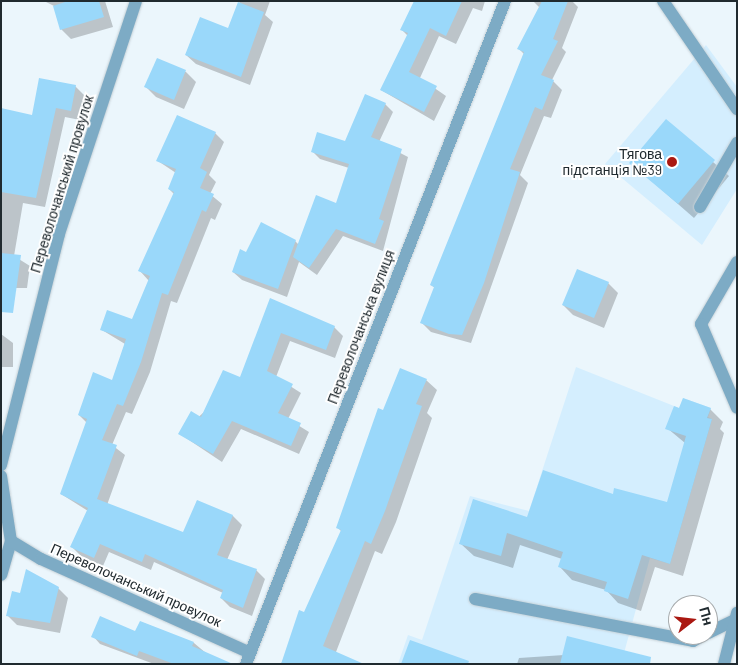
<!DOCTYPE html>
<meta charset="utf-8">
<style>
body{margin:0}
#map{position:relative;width:738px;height:665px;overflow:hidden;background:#ebf6fc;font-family:Barlow,sans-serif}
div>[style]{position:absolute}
.built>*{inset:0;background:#d4eefe}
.shadow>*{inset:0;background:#0003}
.building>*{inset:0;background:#9ad8fa}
.roads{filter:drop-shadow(0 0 1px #c6d1d7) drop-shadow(0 0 1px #c6d1d7)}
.lane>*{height:12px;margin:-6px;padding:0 6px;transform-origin:6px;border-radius:6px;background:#7dabc5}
.street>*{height:12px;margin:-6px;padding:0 6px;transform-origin:6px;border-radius:6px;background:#7dabc5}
.dots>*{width:14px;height:14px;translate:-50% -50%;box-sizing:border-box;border:2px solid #fff;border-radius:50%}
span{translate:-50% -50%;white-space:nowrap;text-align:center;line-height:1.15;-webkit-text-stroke:4px #fff;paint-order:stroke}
.poi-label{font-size:14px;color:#202a2f}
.right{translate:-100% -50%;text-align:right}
.street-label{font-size:14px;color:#202a2f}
.frame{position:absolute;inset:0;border:2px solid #202a2f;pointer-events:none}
.north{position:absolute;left:668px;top:595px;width:50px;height:50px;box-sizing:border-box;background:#fff;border:1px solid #a6aaac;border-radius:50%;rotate:74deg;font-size:14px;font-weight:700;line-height:20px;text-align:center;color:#202a2f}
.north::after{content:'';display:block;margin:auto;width:18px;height:22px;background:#aa1811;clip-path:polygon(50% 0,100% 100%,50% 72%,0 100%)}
</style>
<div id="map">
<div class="built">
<i style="clip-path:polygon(706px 45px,737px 87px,737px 189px,702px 245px,605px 164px)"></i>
<i style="clip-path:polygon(576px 367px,679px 408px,683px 398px,711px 408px,708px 417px,712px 419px,670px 564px,650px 558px,621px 664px,398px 664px,408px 635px,422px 640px,470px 496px,529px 511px)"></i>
</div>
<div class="shadow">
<i style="clip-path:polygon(44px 1px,105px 1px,113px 27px,71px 39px,61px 29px,54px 6px)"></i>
<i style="clip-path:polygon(240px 1px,270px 1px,265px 15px,273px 22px,250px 85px,196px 64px,186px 55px,229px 30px)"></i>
<i style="clip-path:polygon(415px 1px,485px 1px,482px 11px,473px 8px,456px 44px,439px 36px,420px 78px,446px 96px,434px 121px,381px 90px,408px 36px,402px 30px)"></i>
<i style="clip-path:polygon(533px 1px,572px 1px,578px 7px,562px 48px,566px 52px,552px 80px,562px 90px,551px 118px,544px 116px,520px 175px,528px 183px,471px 343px,431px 332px,422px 323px,435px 288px,431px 285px,524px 54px,519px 49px,540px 8px)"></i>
<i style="clip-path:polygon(157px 59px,186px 72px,196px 82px,184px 109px,156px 97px,146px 87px)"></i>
<i style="clip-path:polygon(75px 86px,85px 96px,80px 120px,65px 117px,45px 207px,23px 203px,14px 256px,30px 266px,27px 288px,1px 288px,1px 132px,33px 117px)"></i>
<i style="clip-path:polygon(385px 104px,393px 112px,379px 142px,408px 157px,383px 251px,343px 236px,317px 275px,299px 262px,287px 297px,242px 280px,233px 272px,247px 253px,295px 241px,299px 245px,337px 205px,349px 168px,320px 159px,312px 151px,346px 142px)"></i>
<i style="clip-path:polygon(666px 121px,729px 176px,694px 218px,631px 163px)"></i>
<i style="clip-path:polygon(215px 133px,224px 142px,209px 175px,216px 182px,210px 194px,222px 204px,215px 220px,211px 218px,177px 303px,171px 301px,150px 372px,132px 414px,126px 412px,112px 445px,125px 455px,107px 505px,184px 534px,197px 501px,233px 516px,242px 525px,227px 560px,256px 570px,265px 579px,252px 616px,230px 607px,221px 598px,223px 593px,154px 562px,151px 570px,109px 552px,103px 566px,81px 556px,72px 547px,88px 511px,61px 494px,87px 423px,79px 415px,112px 382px,125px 344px,102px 330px,133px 320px,149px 281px,140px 271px,174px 194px,169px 189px,176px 173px,158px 161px)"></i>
<i style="clip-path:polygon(608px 283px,618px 293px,604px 328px,573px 315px,563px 305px)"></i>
<i style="clip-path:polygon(271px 300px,334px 327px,343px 336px,335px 358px,290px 341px,276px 377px,301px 393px,288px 419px,309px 432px,299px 454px,241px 429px,222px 462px,180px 434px,240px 379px)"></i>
<i style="clip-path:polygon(1px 334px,13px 343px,13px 367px,1px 367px)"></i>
<i style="clip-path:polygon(426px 380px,437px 390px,427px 413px,432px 418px,396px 522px,382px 554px,375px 551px,336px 652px,281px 664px,342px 532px,338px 528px,384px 411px)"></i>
<i style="clip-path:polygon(710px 409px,723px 422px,720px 429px,724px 433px,683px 576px,655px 567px,641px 611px,618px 603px,606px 590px,572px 580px,560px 567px,562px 559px,520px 545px,513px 568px,474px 556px,461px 544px,528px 518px,613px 496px,668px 503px,685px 443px,667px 428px,680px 410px)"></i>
<i style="clip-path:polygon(58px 588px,68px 598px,60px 633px,17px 625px,7px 615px)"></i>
<i style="clip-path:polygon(141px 622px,194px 643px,219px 664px,154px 664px,100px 644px,93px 636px,136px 633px)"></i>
<i style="clip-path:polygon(564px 655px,631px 664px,517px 664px,519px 658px)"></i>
</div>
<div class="building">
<i style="clip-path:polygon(68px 1px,99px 1px,104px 17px,60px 30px,53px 6px)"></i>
<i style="clip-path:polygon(414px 1px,462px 1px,446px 36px,430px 28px,409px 72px,437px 86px,424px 112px,380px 90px,408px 33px,400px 30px)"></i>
<i style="clip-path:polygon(542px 1px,568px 1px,553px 39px,558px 41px,541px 75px,554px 80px,542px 110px,535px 107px,510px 169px,520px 172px,484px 283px,462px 335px,449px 334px,420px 323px,434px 287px,430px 285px,524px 52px,517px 49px)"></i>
<i style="clip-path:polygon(238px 2px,264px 12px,241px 77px,185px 55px,200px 17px,228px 28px)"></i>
<i style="clip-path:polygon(157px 58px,186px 70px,174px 100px,144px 87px)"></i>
<i style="clip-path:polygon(39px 78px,76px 85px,71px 111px,56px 108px,36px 198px,1px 192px,1px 108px,32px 115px)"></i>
<i style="clip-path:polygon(365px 94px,386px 103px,371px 137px,402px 149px,379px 219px,384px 221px,375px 244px,336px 229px,309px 268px,293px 257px,316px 195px,336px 203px,349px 164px,311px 152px,317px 132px,345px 141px)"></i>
<i style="clip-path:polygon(177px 115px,216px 132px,200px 168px,207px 172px,200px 188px,214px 194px,206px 212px,202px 210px,168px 295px,162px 293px,141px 362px,123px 406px,117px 404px,102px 440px,117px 445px,97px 499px,183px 532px,197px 500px,233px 515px,217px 555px,257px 569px,243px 608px,220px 598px,223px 590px,145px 554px,142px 562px,100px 544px,94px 558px,70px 547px,88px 508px,60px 494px,87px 419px,78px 415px,93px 372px,112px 380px,126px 339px,100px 330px,107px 310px,132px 319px,150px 276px,138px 271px,174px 192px,168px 189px,176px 169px,156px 161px)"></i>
<i style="clip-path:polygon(666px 119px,715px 160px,678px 204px,629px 163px)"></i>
<i style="clip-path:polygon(261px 222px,296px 240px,278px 289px,232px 272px,240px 249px,246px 252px)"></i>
<i style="clip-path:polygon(1px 253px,21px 255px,13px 313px,1px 312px)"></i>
<i style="clip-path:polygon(577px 269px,609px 282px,594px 318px,562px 305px)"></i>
<i style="clip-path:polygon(270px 298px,335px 326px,326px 350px,281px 333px,267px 371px,293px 384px,278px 413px,301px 423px,291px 446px,232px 421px,213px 454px,178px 434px,191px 411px,201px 417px,223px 370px,240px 377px)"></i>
<i style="clip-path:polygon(400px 368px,427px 379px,416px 404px,422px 406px,385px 511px,371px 544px,365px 541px,323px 646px,364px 664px,281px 664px,299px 610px,304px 612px,341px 530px,336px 528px,378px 408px,383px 410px)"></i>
<i style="clip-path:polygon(683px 398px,711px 408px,707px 418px,712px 419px,670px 564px,642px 555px,628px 599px,604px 591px,607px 582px,558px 567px,563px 552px,507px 533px,501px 556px,459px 544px,473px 499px,527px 517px,543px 470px,613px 494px,614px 488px,667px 502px,686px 436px,665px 429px,674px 406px,679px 408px)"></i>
<i style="clip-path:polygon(26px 569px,59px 587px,50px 623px,6px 616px,12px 591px,20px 593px)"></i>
<i style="clip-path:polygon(100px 616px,135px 631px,140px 621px,194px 642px,192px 646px,233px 664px,174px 664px,139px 651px,137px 656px,91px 637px)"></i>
<i style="clip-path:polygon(567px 636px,651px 657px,650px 664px,560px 664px)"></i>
<i style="clip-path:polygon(410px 640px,469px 661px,468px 664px,401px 664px)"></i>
</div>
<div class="roads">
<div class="lane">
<i style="left:663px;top:1px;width:131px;rotate:55.6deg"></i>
<i style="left:700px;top:207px;width:74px;rotate:-60deg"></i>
<i style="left:475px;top:599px;width:222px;rotate:10.9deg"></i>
<i style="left:693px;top:641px;width:13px;rotate:-29deg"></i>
<i style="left:708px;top:633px;width:30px;rotate:-26deg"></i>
</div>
<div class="street">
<i style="left:737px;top:262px;width:72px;rotate:120.1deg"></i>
<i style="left:701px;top:324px;width:91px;rotate:66.8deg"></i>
<i style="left:1px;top:465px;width:238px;rotate:-75.9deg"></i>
<i style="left:59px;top:234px;width:245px;rotate:-71.7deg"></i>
<i style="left:1px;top:476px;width:66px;rotate:81.3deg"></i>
<i style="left:11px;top:541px;width:35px;rotate:106deg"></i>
<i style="left:11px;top:541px;width:35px;rotate:31deg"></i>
<i style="left:41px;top:559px;width:229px;rotate:24.2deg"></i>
<i style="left:246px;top:664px;width:712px;rotate:-68.66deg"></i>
<i style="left:724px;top:664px;width:53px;rotate:-75.7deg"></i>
</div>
</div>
<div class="dots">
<i style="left:672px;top:162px;background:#aa1811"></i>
</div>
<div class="poi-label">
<span class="right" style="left:662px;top:162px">Тягова<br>пiдстанцiя №39</span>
</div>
<div class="street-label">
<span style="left:62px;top:184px;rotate:-73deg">Переволочанський провулок</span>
<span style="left:361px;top:327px;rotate:-69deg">Переволочанська вулиця</span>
<span style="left:136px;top:585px;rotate:24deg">Переволочанський провулок</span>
</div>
<div class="frame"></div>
<div class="north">Пн</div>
</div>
